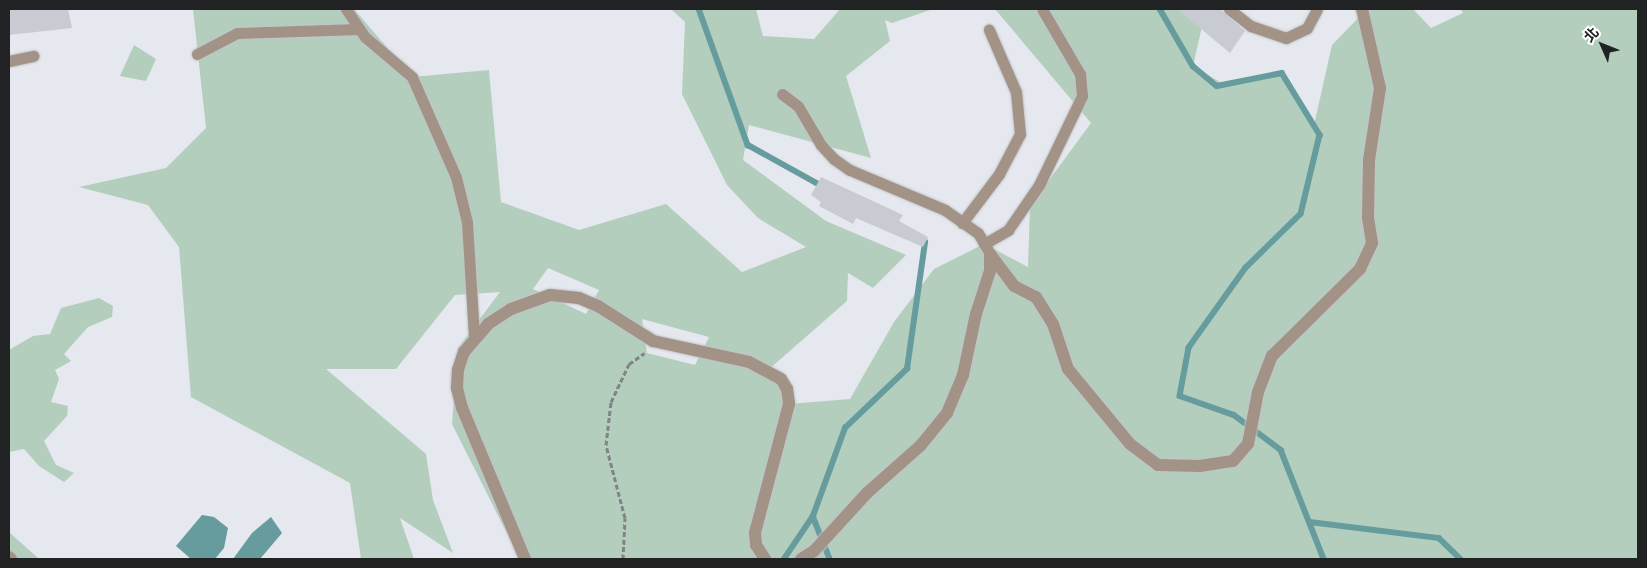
<!DOCTYPE html>
<meta charset="utf-8">
<style>
body{margin:0}
#map{position:relative;width:1647px;height:568px;overflow:hidden;background:#e5e8ee;font-family:"IBM Plex Sans","Noto Sans TC",sans-serif}
div>[style]{position:absolute}
.green>*{inset:0;background:#b3cebd}
.water>*{inset:0;background:#669c9e}
.stream>*{height:5.5px;margin:-2.75px;padding:0 2.75px;transform-origin:2.75px;border-radius:2.75px;background:#669c9e}
.building>*{inset:0;background:#c9cbd2}
.path>*{height:3px;margin-top:-1.5px;transform-origin:0;background:repeating-linear-gradient(90deg,#818387 0 5px,transparent 0 7.5px)}
.roads{filter:drop-shadow(0 0 1px #c2c4ca) drop-shadow(0 0 1px #c2c4ca)}
.service>*{height:11px;margin:-5.5px;padding:0 5.5px;transform-origin:5.5px;border-radius:5.5px;background:#a29386}
.minor>*{height:12px;margin:-6px;padding:0 6px;transform-origin:6px;border-radius:6px;background:#a29386}
span{translate:-50% -50%;white-space:nowrap;text-align:center;line-height:1.15;-webkit-text-stroke:4px #fff;paint-order:stroke}
.frame{position:absolute;inset:0;border:10px solid #212224;pointer-events:none}
.north{position:absolute;left:1577px;top:20px;width:50px;height:50px;-webkit-text-stroke:4px #fff;paint-order:stroke;rotate:314deg;font-size:14px;font-weight:700;line-height:20px;text-align:center;color:#212224}
.north::after{content:'';display:block;margin:auto;width:18px;height:22px;background:#212224;clip-path:polygon(50% 0,100% 100%,50% 72%,0 100%)}
</style>
<div id="map">
<div class="green">
<i style="clip-path:polygon(evenodd,193px 9px,354px 9px,412px 77px,489px 70px,501px 202px,579px 230px,666px 204px,742px 272px,806px 247px,758px 218px,727px 185px,682px 94px,685px 22px,671px 9px,756px 9px,763px 36px,814px 39px,840px 9px,933px 9px,892px 23px,885px 20px,890px 41px,846px 76px,871px 158px,749px 125px,743px 160px,826px 221px,906px 255px,873px 288px,848px 273px,847px 301px,768px 370px,789px 404px,850px 399px,894px 322px,934px 269px,984px 244px,1028px 267px,1030px 206px,1091px 123px,995px 9px,1206px 9px,1193px 66px,1225px 85px,1282px 73px,1314px 125px,1332px 45px,1367px 9px,1413px 9px,1431px 28px,1463px 13px,1461px 9px,1638px 9px,1638px 559px,520px 559px,452px 424px,458px 348px,500px 292px,455px 295px,396px 369px,326px 369px,426px 454px,433px 500px,453px 553px,400px 518px,414px 559px,361px 559px,350px 483px,191px 397px,179px 247px,148px 205px,79px 187px,166px 168px,206px 128px,193px 9px,548px 268px,599px 290px,586px 314px,533px 289px,548px 268px,193px 9px,642px 319px,709px 337px,695px 365px,647px 353px,642px 319px)"></i>
<i style="clip-path:polygon(134px 45px,156px 59px,146px 81px,120px 76px)"></i>
<i style="clip-path:polygon(99px 298px,113px 306px,112px 317px,88px 327px,64px 354px,71px 361px,55px 370px,59px 379px,51px 402px,68px 406px,67px 416px,44px 441px,56px 465px,74px 473px,64px 482px,39px 466px,24px 449px,9px 452px,9px 350px,33px 336px,50px 334px,61px 308px)"></i>
<i style="clip-path:polygon(9px 532px,39px 559px,9px 559px)"></i>
</div>
<div class="water">
<i style="clip-path:polygon(202px 515px,214px 517px,228px 528px,224px 548px,215px 559px,191px 559px,176px 546px)"></i>
<i style="clip-path:polygon(271px 517px,282px 533px,260px 559px,233px 559px,252px 533px)"></i>
</div>
<div class="stream">
<i style="left:699px;top:9px;width:145px;rotate:70.2deg"></i>
<i style="left:748px;top:145px;width:87px;rotate:28.9deg"></i>
<i style="left:1160px;top:9px;width:66px;rotate:59.9deg"></i>
<i style="left:1193px;top:66px;width:31px;rotate:40deg"></i>
<i style="left:1217px;top:86px;width:66px;rotate:-11.3deg"></i>
<i style="left:1282px;top:73px;width:73px;rotate:58.5deg"></i>
<i style="left:1320px;top:135px;width:81px;rotate:103.5deg"></i>
<i style="left:1301px;top:214px;width:77px;rotate:135.5deg"></i>
<i style="left:1246px;top:268px;width:98px;rotate:125.5deg"></i>
<i style="left:1189px;top:348px;width:49px;rotate:100.6deg"></i>
<i style="left:1180px;top:396px;width:57px;rotate:19.4deg"></i>
<i style="left:1234px;top:415px;width:59px;rotate:36.7deg"></i>
<i style="left:1281px;top:450px;width:117px;rotate:68.5deg"></i>
<i style="left:813px;top:516px;width:46px;rotate:68.4deg"></i>
<i style="left:1310px;top:522px;width:130px;rotate:7.1deg"></i>
<i style="left:1439px;top:538px;width:30px;rotate:44deg"></i>
<i style="left:784px;top:559px;width:52px;rotate:-56deg"></i>
<i style="left:813px;top:516px;width:94px;rotate:-70deg"></i>
<i style="left:845px;top:428px;width:86px;rotate:-43.6deg"></i>
<i style="left:907px;top:369px;width:128px;rotate:-81.9deg"></i>
<i style="left:925px;top:242px;width:6px;rotate:-149deg"></i>
</div>
<div class="building">
<i style="clip-path:polygon(9px 9px,68px 9px,72px 28px,9px 35px)"></i>
<i style="clip-path:polygon(1177px 9px,1220px 9px,1245px 31px,1230px 53px)"></i>
<i style="clip-path:polygon(821px 177px,903px 215px,899px 221px,928px 237px,923px 247px,856px 218px,853px 224px,819px 206px,821px 202px,811px 195px)"></i>
</div>
<div class="path">
<i style="left:623px;top:559px;width:41px;rotate:-87.2deg"></i>
<i style="left:625px;top:518px;width:75px;rotate:-104.6deg"></i>
<i style="left:606px;top:445px;width:43px;rotate:-83.4deg"></i>
<i style="left:611px;top:402px;width:42px;rotate:-64.7deg"></i>
<i style="left:629px;top:364px;width:19px;rotate:-35deg"></i>
</div>
<div class="roads">
<div class="service">
<i style="left:346px;top:9px;width:34px;rotate:56deg"></i>
<i style="left:365px;top:37px;width:62px;rotate:40.4deg"></i>
<i style="left:412px;top:77px;width:109px;rotate:66.3deg"></i>
<i style="left:456px;top:177px;width:46px;rotate:76.3deg"></i>
<i style="left:467px;top:222px;width:116px;rotate:86.5deg"></i>
<i style="left:1229px;top:9px;width:28px;rotate:38deg"></i>
<i style="left:1251px;top:26px;width:37px;rotate:19deg"></i>
<i style="left:1286px;top:38px;width:23px;rotate:-25deg"></i>
<i style="left:1307px;top:28px;width:21px;rotate:-62deg"></i>
<i style="left:197px;top:54px;width:45px;rotate:-27.7deg"></i>
<i style="left:237px;top:33px;width:122px;rotate:-1.9deg"></i>
<i style="left:9px;top:61px;width:25px;rotate:-12deg"></i>
<i style="left:782px;top:94px;width:20px;rotate:37deg"></i>
<i style="left:798px;top:106px;width:45px;rotate:59.5deg"></i>
<i style="left:821px;top:145px;width:19px;rotate:47deg"></i>
<i style="left:834px;top:159px;width:19px;rotate:35deg"></i>
<i style="left:850px;top:170px;width:103px;rotate:22.8deg"></i>
<i style="left:945px;top:210px;width:40px;rotate:34.9deg"></i>
<i style="left:978px;top:233px;width:20px;rotate:60deg"></i>
<i style="left:962px;top:223px;width:61px;rotate:-52.9deg"></i>
<i style="left:999px;top:174px;width:45px;rotate:-62.3deg"></i>
<i style="left:1020px;top:134px;width:42px;rotate:-95.4deg"></i>
<i style="left:1016px;top:92px;width:68px;rotate:-113.5deg"></i>
<i style="left:984px;top:244px;width:28px;rotate:-30deg"></i>
<i style="left:1008px;top:230px;width:55px;rotate:-55.4deg"></i>
<i style="left:1039px;top:185px;width:99px;rotate:-64.2deg"></i>
<i style="left:1082px;top:96px;width:22px;rotate:-95deg"></i>
<i style="left:1080px;top:74px;width:75px;rotate:-120.3deg"></i>
</div>
<div class="minor">
<i style="left:990px;top:254px;width:40px;rotate:53deg"></i>
<i style="left:1014px;top:286px;width:25px;rotate:27deg"></i>
<i style="left:1036px;top:297px;width:32px;rotate:58deg"></i>
<i style="left:1053px;top:324px;width:47px;rotate:71.6deg"></i>
<i style="left:1068px;top:369px;width:97px;rotate:50.4deg"></i>
<i style="left:1130px;top:444px;width:35px;rotate:37deg"></i>
<i style="left:1158px;top:465px;width:42px;rotate:1.4deg"></i>
<i style="left:1200px;top:466px;width:33px;rotate:-9deg"></i>
<i style="left:1233px;top:461px;width:23px;rotate:-49deg"></i>
<i style="left:1248px;top:444px;width:53px;rotate:-79.1deg"></i>
<i style="left:1258px;top:392px;width:39px;rotate:-69deg"></i>
<i style="left:1272px;top:356px;width:124px;rotate:-44.7deg"></i>
<i style="left:1360px;top:269px;width:29px;rotate:-65deg"></i>
<i style="left:1372px;top:243px;width:25px;rotate:-99deg"></i>
<i style="left:1368px;top:218px;width:58px;rotate:-89deg"></i>
<i style="left:1369px;top:160px;width:73px;rotate:-81.3deg"></i>
<i style="left:1380px;top:88px;width:81px;rotate:-102.8deg"></i>
<i style="left:9px;top:557px;width:3px;rotate:45deg"></i>
<i style="left:525px;top:559px;width:164px;rotate:-112.6deg"></i>
<i style="left:462px;top:408px;width:21px;rotate:-104deg"></i>
<i style="left:457px;top:388px;width:18px;rotate:-87deg"></i>
<i style="left:458px;top:370px;width:19px;rotate:-72deg"></i>
<i style="left:464px;top:352px;width:37px;rotate:-49deg"></i>
<i style="left:488px;top:324px;width:27px;rotate:-33deg"></i>
<i style="left:511px;top:309px;width:41px;rotate:-19.7deg"></i>
<i style="left:550px;top:295px;width:29px;rotate:6deg"></i>
<i style="left:579px;top:298px;width:21px;rotate:23deg"></i>
<i style="left:598px;top:306px;width:65px;rotate:32.5deg"></i>
<i style="left:653px;top:341px;width:98px;rotate:12.3deg"></i>
<i style="left:749px;top:362px;width:36px;rotate:28deg"></i>
<i style="left:781px;top:379px;width:12px;rotate:59deg"></i>
<i style="left:787px;top:389px;width:15px;rotate:82deg"></i>
<i style="left:789px;top:404px;width:133px;rotate:104.8deg"></i>
<i style="left:755px;top:533px;width:12px;rotate:85deg"></i>
<i style="left:756px;top:545px;width:17px;rotate:57deg"></i>
<i style="left:801px;top:559px;width:15px;rotate:-32deg"></i>
<i style="left:814px;top:551px;width:79px;rotate:-47.6deg"></i>
<i style="left:867px;top:493px;width:72px;rotate:-41.6deg"></i>
<i style="left:921px;top:445px;width:41px;rotate:-50.9deg"></i>
<i style="left:947px;top:413px;width:41px;rotate:-67.2deg"></i>
<i style="left:963px;top:375px;width:62px;rotate:-78deg"></i>
<i style="left:976px;top:314px;width:45px;rotate:-72deg"></i>
<i style="left:990px;top:271px;width:17px;rotate:-90deg"></i>
</div>
</div>
<div class="frame"></div>
<div class="north">北</div>
</div>
